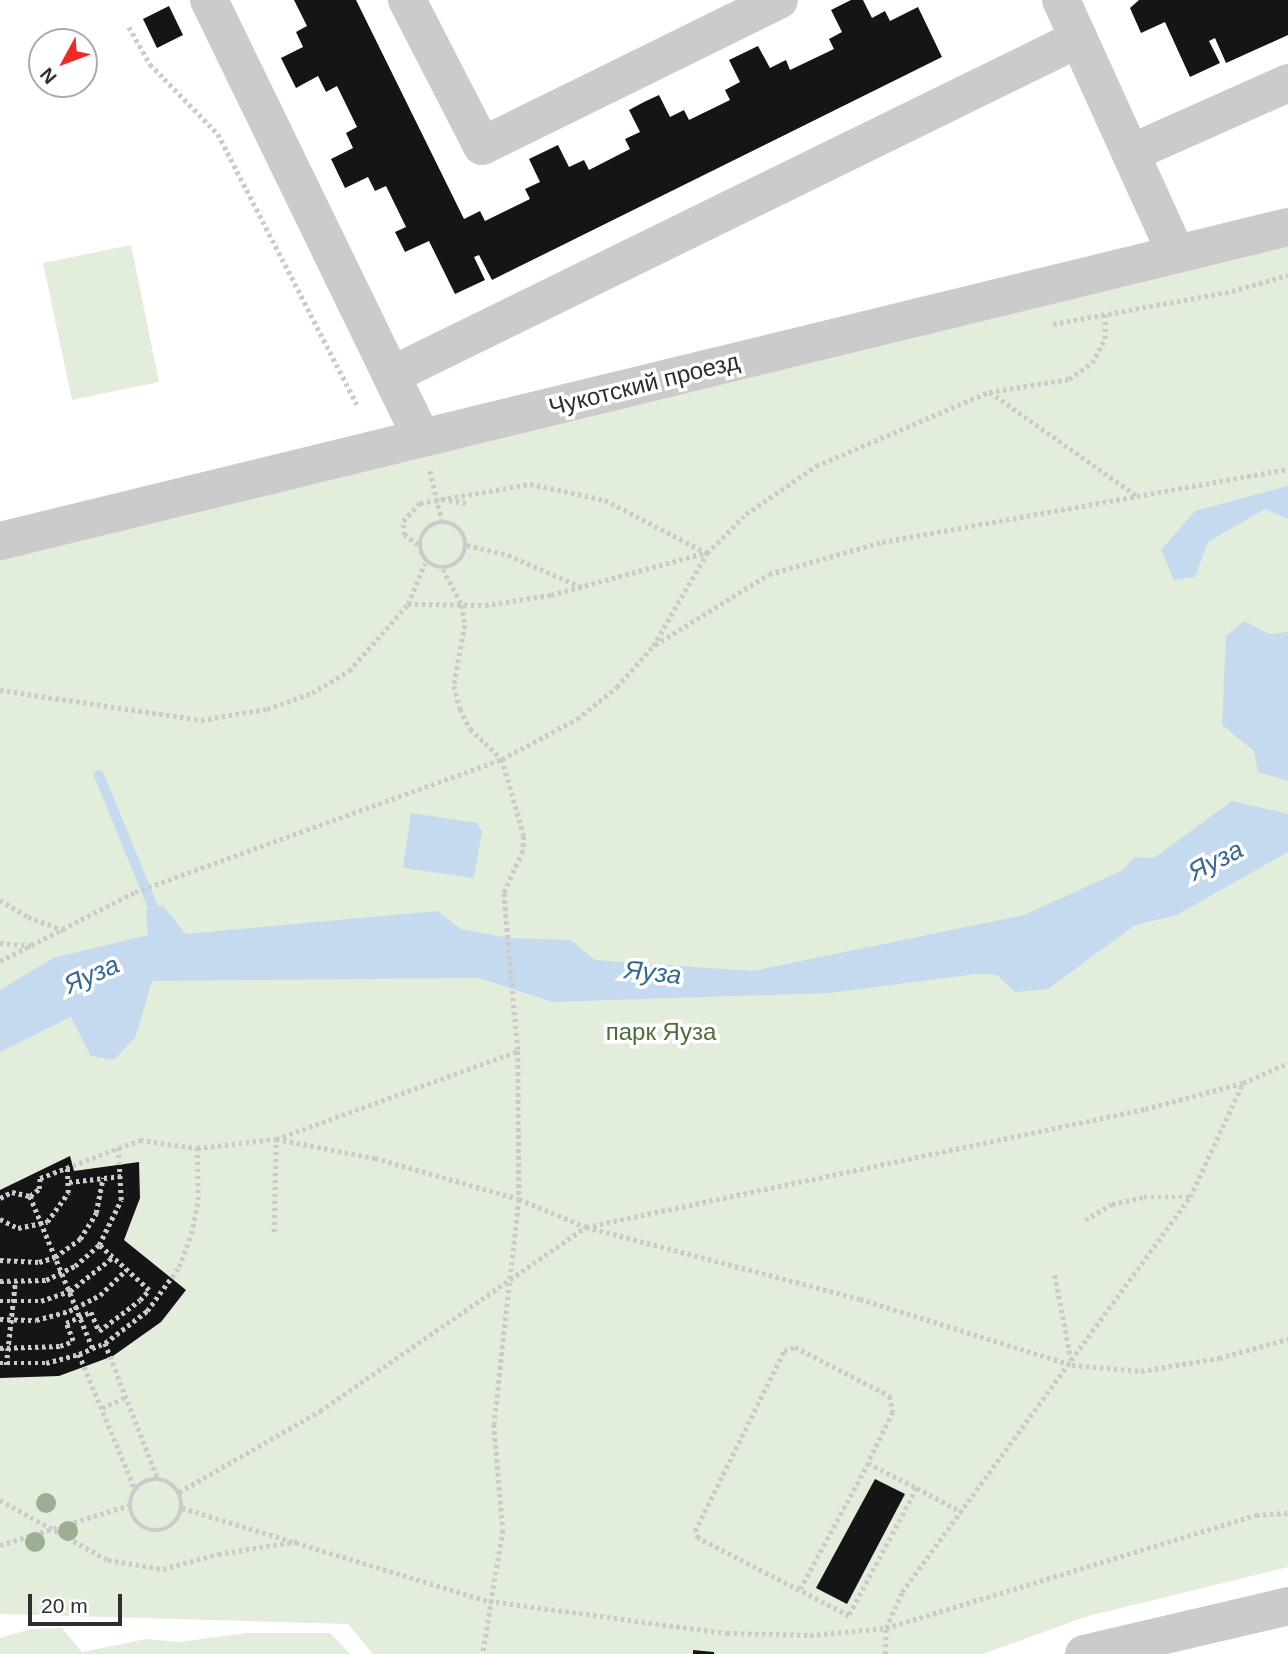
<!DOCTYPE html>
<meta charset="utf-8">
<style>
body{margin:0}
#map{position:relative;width:1288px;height:1654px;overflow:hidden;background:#fff;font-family:Helvetica,sans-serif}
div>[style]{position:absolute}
.green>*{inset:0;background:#e3eddb}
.water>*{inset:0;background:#c5daee}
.stream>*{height:10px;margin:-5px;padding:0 5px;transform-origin:5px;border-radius:5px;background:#c5daee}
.building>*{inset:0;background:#151515}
.path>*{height:4.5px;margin-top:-2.25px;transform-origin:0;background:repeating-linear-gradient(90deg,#cbcbcb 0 3.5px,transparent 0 7px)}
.path>.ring{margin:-2.25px;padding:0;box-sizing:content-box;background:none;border:4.5px solid #cbcbcb;border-radius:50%}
.minor>*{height:38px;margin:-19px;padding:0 19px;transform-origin:19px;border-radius:19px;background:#cbcbcb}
.trees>*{width:20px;height:20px;margin:-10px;border-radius:50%;background:#9daf92}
span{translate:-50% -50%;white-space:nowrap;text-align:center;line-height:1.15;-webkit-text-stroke:7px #fff;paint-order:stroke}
.street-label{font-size:24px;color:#2e2e2e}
.park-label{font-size:24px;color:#4c6d38}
.water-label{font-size:26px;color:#366896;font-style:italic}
.north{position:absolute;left:28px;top:28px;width:70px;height:70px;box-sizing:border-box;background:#fff;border:2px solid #ababab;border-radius:50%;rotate:229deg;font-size:19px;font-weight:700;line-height:28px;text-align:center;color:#2e2e2e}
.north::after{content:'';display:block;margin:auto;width:24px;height:32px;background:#f12824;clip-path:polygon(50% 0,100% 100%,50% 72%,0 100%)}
.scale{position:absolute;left:28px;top:1594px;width:94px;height:32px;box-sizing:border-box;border:4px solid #2e2e2e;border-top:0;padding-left:9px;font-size:21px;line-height:24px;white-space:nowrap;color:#2e2e2e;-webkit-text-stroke:5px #fff;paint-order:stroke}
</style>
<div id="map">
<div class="green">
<i style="clip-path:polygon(131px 245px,159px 382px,72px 400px,43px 263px)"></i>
<i style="clip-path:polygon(1288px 245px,1288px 1567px,1088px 1616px,983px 1654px,373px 1654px,348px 1624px,0 1614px,0 560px,425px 450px)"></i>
<i style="clip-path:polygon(62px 1628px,82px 1652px,146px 1639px,179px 1642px,246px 1633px,330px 1633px,350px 1654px,0 1654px,0 1638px,31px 1629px)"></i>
</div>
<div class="water">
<i style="clip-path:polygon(1288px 486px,1288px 519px,1265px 509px,1208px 542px,1195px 577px,1174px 580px,1161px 550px,1195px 511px)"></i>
<i style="clip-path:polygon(1244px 621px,1269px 634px,1288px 632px,1288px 781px,1258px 772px,1254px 751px,1222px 725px,1226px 636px)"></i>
<i style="clip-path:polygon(1232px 801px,1288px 814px,1288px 852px,1177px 915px,1135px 925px,1048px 989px,1015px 992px,997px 975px,976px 974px,829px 993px,553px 1002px,479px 978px,152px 981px,136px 1036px,114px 1060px,91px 1056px,71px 1017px,0 1052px,0 990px,53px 958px,148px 935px,146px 910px,153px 907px,163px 906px,186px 934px,437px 911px,461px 929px,509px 938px,571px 940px,595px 960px,752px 971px,1024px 915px,1123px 870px,1134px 857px,1154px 858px)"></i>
<i style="clip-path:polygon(411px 813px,477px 823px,482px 831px,474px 878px,403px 868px)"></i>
</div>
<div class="stream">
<i style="left:99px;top:775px;width:143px;rotate:67.8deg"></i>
</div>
<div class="building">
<i style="clip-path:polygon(294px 0,356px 0,464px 219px,480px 211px,485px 221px,530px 199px,525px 189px,540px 182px,529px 159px,558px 145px,569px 167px,584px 160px,589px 170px,630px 149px,625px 139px,640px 132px,629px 110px,644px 102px,659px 95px,670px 117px,684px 110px,689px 120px,730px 100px,725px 90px,740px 82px,729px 60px,758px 46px,770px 68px,786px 60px,790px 70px,834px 49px,829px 39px,842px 32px,831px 10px,851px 0,863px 0,872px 18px,885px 11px,890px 21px,918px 7px,942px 57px,492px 280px,479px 255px,474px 257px,485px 280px,455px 294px,429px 241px,405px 252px,395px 232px,406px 227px,386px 186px,375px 191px,368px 177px,345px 188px,331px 159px,353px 148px,346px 133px,357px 127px,337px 86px,326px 92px,318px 76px,296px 88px,281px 58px,303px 47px,296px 32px,307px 26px)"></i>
<i style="clip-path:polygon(1139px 0,1288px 0,1288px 35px,1226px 63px,1215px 38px,1209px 41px,1220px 63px,1190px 77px,1165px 22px,1141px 33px,1130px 8px)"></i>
<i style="clip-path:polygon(169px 6px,183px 35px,157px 48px,143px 19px)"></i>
<i style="clip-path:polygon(70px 1156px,74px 1171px,139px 1162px,140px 1198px,124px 1240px,186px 1290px,161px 1322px,113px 1356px,59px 1376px,0 1378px,0 1190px)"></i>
<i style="clip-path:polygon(875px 1479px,905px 1494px,847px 1604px,816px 1588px)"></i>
<i style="clip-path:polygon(693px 1650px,714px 1652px,714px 1654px,693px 1654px)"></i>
</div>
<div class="path">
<i style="left:129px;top:27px;width:43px;rotate:60.4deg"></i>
<i style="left:150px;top:64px;width:98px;rotate:45.8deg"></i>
<i style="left:218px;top:134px;width:304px;rotate:62.8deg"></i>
<i style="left:1053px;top:324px;width:182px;rotate:-10.4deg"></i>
<i style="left:1232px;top:291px;width:58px;rotate:-15.9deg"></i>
<i style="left:990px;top:392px;width:180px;rotate:35.3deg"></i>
<i style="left:430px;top:471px;width:50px;rotate:76.2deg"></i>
<i style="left:442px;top:499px;width:24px;rotate:9deg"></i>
<i class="ring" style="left:420px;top:522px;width:41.5px;height:41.5px"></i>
<i style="left:418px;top:545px;width:17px;rotate:-144deg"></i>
<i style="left:404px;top:535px;width:14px;rotate:-94deg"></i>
<i style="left:403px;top:521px;width:25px;rotate:-47deg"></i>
<i style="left:420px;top:503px;width:112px;rotate:-9.8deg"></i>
<i style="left:530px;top:484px;width:77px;rotate:12deg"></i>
<i style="left:605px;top:500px;width:115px;rotate:27.5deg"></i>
<i style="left:467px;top:545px;width:42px;rotate:13.7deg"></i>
<i style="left:508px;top:555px;width:83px;rotate:23.5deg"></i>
<i style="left:443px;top:569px;width:41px;rotate:62.2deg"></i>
<i style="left:462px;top:605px;width:20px;rotate:81deg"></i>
<i style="left:465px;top:625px;width:62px;rotate:100.2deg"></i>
<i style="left:454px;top:686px;width:24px;rotate:75deg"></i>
<i style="left:460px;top:709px;width:22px;rotate:63deg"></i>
<i style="left:470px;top:729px;width:44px;rotate:43.2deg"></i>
<i style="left:502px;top:759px;width:80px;rotate:74.1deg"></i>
<i style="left:524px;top:836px;width:15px;rotate:94deg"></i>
<i style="left:523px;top:851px;width:46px;rotate:114.3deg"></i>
<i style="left:504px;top:893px;width:159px;rotate:84.9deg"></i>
<i style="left:518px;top:1051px;width:148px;rotate:89.6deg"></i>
<i style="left:519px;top:1199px;width:226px;rotate:96.3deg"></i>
<i style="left:494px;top:1424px;width:106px;rotate:85.1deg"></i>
<i style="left:503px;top:1530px;width:126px;rotate:99.2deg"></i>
<i style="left:408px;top:604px;width:77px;rotate:0.7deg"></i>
<i style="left:485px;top:605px;width:67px;rotate:-8.6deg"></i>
<i style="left:551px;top:595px;width:160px;rotate:-15.3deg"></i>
<i style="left:655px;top:645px;width:134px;rotate:-31.9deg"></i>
<i style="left:769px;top:574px;width:117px;rotate:-15.8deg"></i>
<i style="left:882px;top:542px;width:413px;rotate:-10.2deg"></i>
<i style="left:0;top:690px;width:203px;rotate:8.5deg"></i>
<i style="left:201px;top:720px;width:67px;rotate:-9.5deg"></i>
<i style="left:267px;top:709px;width:48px;rotate:-19.6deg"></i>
<i style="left:312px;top:693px;width:43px;rotate:-30.7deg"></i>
<i style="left:349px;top:671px;width:89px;rotate:-48.6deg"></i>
<i style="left:408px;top:604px;width:44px;rotate:-67.5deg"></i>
<i style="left:0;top:900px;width:33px;rotate:31deg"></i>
<i style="left:28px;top:917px;width:38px;rotate:20deg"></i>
<i style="left:0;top:943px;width:32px;rotate:5deg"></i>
<i style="left:0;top:961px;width:152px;rotate:-27.1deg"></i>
<i style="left:135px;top:892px;width:390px;rotate:-19.9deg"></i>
<i style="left:502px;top:759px;width:85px;rotate:-28.1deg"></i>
<i style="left:577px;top:719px;width:51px;rotate:-38.7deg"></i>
<i style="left:617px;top:687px;width:55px;rotate:-48.7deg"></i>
<i style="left:653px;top:646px;width:108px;rotate:-59.9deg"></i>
<i style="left:707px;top:553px;width:55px;rotate:-45deg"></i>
<i style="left:746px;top:514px;width:85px;rotate:-34.4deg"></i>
<i style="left:816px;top:466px;width:188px;rotate:-23.2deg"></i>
<i style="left:989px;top:392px;width:81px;rotate:-9.2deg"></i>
<i style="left:1069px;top:379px;width:28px;rotate:-35deg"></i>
<i style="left:1092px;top:363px;width:27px;rotate:-62deg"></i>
<i style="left:1105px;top:339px;width:27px;rotate:-90deg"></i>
<i style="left:69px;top:1182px;width:53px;rotate:-6.5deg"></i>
<i style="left:30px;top:1196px;width:165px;rotate:67.6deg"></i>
<i style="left:0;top:1198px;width:13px;rotate:-27deg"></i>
<i style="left:12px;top:1192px;width:18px;rotate:13deg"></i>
<i style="left:30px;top:1196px;width:11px;rotate:-38deg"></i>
<i style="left:39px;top:1189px;width:11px;rotate:-85deg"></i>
<i style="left:40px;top:1178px;width:107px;rotate:-20.8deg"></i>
<i style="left:140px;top:1140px;width:58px;rotate:8deg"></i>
<i style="left:197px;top:1148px;width:80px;rotate:-6.5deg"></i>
<i style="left:276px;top:1139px;width:101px;rotate:10.9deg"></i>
<i style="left:375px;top:1158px;width:150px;rotate:15.9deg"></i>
<i style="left:519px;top:1199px;width:73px;rotate:22.7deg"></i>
<i style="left:586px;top:1227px;width:283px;rotate:14.7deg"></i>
<i style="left:860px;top:1299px;width:222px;rotate:17.3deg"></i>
<i style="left:1072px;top:1365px;width:69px;rotate:5deg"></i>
<i style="left:1141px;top:1371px;width:79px;rotate:-9.5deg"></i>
<i style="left:1219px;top:1358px;width:72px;rotate:-15.4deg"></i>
<i style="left:0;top:1219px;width:20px;rotate:27deg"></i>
<i style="left:18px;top:1228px;width:30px;rotate:-12deg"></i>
<i style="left:47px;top:1222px;width:36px;rotate:-54deg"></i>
<i style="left:68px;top:1193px;width:26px;rotate:-92deg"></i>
<i style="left:1085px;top:1220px;width:31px;rotate:-31deg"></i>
<i style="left:1112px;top:1204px;width:33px;rotate:-12deg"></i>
<i style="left:1144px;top:1197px;width:46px"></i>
<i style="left:274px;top:1232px;width:93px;rotate:-88.8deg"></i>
<i style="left:276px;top:1139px;width:258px;rotate:-20deg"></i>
<i style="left:0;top:1260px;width:39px;rotate:3deg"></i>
<i style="left:39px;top:1262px;width:17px;rotate:-17deg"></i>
<i style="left:55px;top:1257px;width:31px;rotate:-36deg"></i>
<i style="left:80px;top:1239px;width:31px;rotate:-58deg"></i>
<i style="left:96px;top:1213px;width:36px;rotate:-79deg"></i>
<i style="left:1055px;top:1275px;width:91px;rotate:79.2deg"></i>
<i style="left:0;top:1281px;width:46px;rotate:-1.2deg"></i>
<i style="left:46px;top:1280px;width:32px;rotate:-26deg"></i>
<i style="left:75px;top:1266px;width:32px;rotate:-41deg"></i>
<i style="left:99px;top:1245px;width:50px;rotate:-63.9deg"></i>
<i style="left:121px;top:1200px;width:53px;rotate:-93.2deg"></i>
<i style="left:0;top:1301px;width:41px"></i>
<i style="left:41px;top:1301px;width:31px;rotate:-19deg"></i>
<i style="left:70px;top:1291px;width:55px;rotate:-38.3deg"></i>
<i style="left:0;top:1319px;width:36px;rotate:2deg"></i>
<i style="left:36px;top:1320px;width:34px;rotate:-15deg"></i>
<i style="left:69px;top:1311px;width:35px;rotate:-27deg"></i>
<i style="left:100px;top:1295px;width:36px;rotate:-44deg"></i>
<i style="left:105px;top:1343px;width:146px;rotate:68.7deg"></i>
<i style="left:0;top:1348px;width:60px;rotate:-1.9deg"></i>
<i style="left:60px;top:1346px;width:14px;rotate:-21deg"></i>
<i style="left:73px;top:1341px;width:19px;rotate:-111deg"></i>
<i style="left:66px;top:1323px;width:27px;rotate:-24deg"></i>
<i style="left:91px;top:1312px;width:21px;rotate:67deg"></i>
<i style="left:99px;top:1331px;width:51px;rotate:-37.1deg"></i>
<i style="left:140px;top:1300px;width:13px;rotate:-48deg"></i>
<i style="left:149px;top:1290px;width:67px;rotate:-138deg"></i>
<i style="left:79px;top:1354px;width:146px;rotate:67.5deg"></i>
<i style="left:0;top:1363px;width:46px"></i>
<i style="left:46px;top:1363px;width:34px;rotate:-15deg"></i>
<i style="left:79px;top:1354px;width:28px;rotate:-23deg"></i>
<i style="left:105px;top:1343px;width:53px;rotate:-37.3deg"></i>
<i style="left:147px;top:1311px;width:54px;rotate:-54deg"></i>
<i style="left:179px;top:1267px;width:35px;rotate:-70deg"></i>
<i style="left:191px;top:1234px;width:35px;rotate:-78deg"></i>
<i style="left:198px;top:1200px;width:52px;rotate:-91.1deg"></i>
<i style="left:6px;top:1365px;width:82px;rotate:-83.7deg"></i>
<i style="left:102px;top:1408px;width:26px;rotate:-25deg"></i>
<i class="ring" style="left:130px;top:1479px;width:47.5px;height:47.5px"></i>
<i style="left:917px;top:1488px;width:145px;rotate:118deg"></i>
<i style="left:849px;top:1616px;width:170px;rotate:-152.7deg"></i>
<i style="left:698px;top:1538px;width:8px;rotate:-113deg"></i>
<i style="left:695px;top:1531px;width:201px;rotate:-63.7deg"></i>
<i style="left:784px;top:1351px;width:12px;rotate:-20deg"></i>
<i style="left:795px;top:1347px;width:107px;rotate:27.3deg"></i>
<i style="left:890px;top:1396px;width:16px;rotate:79deg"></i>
<i style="left:893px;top:1412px;width:57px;rotate:116.1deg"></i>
<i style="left:868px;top:1463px;width:55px;rotate:27deg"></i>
<i style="left:917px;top:1488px;width:51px;rotate:28.1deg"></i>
<i style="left:179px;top:1492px;width:163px;rotate:-29.9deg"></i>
<i style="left:320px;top:1411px;width:323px;rotate:-34.7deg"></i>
<i style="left:586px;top:1227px;width:571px;rotate:-11.92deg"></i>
<i style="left:1145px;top:1109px;width:101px;rotate:-14.9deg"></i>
<i style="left:1243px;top:1083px;width:49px;rotate:-24deg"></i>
<i style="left:0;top:1500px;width:124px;rotate:29.1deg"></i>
<i style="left:108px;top:1560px;width:56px;rotate:9.3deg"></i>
<i style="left:163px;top:1569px;width:57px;rotate:-15.3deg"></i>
<i style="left:218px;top:1554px;width:81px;rotate:-9.2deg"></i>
<i style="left:182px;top:1508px;width:321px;rotate:16.9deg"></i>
<i style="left:489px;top:1601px;width:240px;rotate:7.7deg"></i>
<i style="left:727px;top:1633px;width:83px;rotate:1.4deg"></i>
<i style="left:810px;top:1635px;width:76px;rotate:-5.3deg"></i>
<i style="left:886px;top:1628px;width:387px;rotate:-17deg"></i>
<i style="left:1256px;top:1515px;width:32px;rotate:-4deg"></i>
<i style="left:0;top:1545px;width:136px;rotate:-17.1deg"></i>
<i style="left:800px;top:1589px;width:143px;rotate:-61.6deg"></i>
<i style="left:885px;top:1654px;width:26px;rotate:-88deg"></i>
<i style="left:886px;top:1628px;width:39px;rotate:-66deg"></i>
<i style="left:902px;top:1592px;width:489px;rotate:-53.9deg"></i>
<i style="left:1190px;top:1197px;width:126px;rotate:-65.1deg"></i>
</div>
<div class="minor">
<i style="left:209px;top:0;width:486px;rotate:64.1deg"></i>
<i style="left:407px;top:0;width:164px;rotate:62.8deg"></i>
<i style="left:482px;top:146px;width:331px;rotate:-26.2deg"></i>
<i style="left:1061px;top:0;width:279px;rotate:65.6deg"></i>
<i style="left:1131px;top:153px;width:172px;rotate:-24deg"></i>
<i style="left:392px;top:375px;width:764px;rotate:-26.1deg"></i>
<i style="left:0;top:541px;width:1326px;rotate:-13.7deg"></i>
<i style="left:1084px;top:1654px;width:210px;rotate:-13.2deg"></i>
</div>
<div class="trees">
<i style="left:46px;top:1503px"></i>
<i style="left:68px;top:1531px"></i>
<i style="left:35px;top:1542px"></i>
</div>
<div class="street-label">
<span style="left:644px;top:384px;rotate:-14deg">Чукотский проезд</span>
</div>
<div class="park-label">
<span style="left:661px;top:1032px">парк Яуза</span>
</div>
<div class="water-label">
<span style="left:1216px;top:861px;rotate:-27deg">Яуза</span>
<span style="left:653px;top:973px;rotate:6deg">Яуза</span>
<span style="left:92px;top:975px;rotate:-24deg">Яуза</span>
</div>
<div class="north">N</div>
<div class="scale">20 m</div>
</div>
